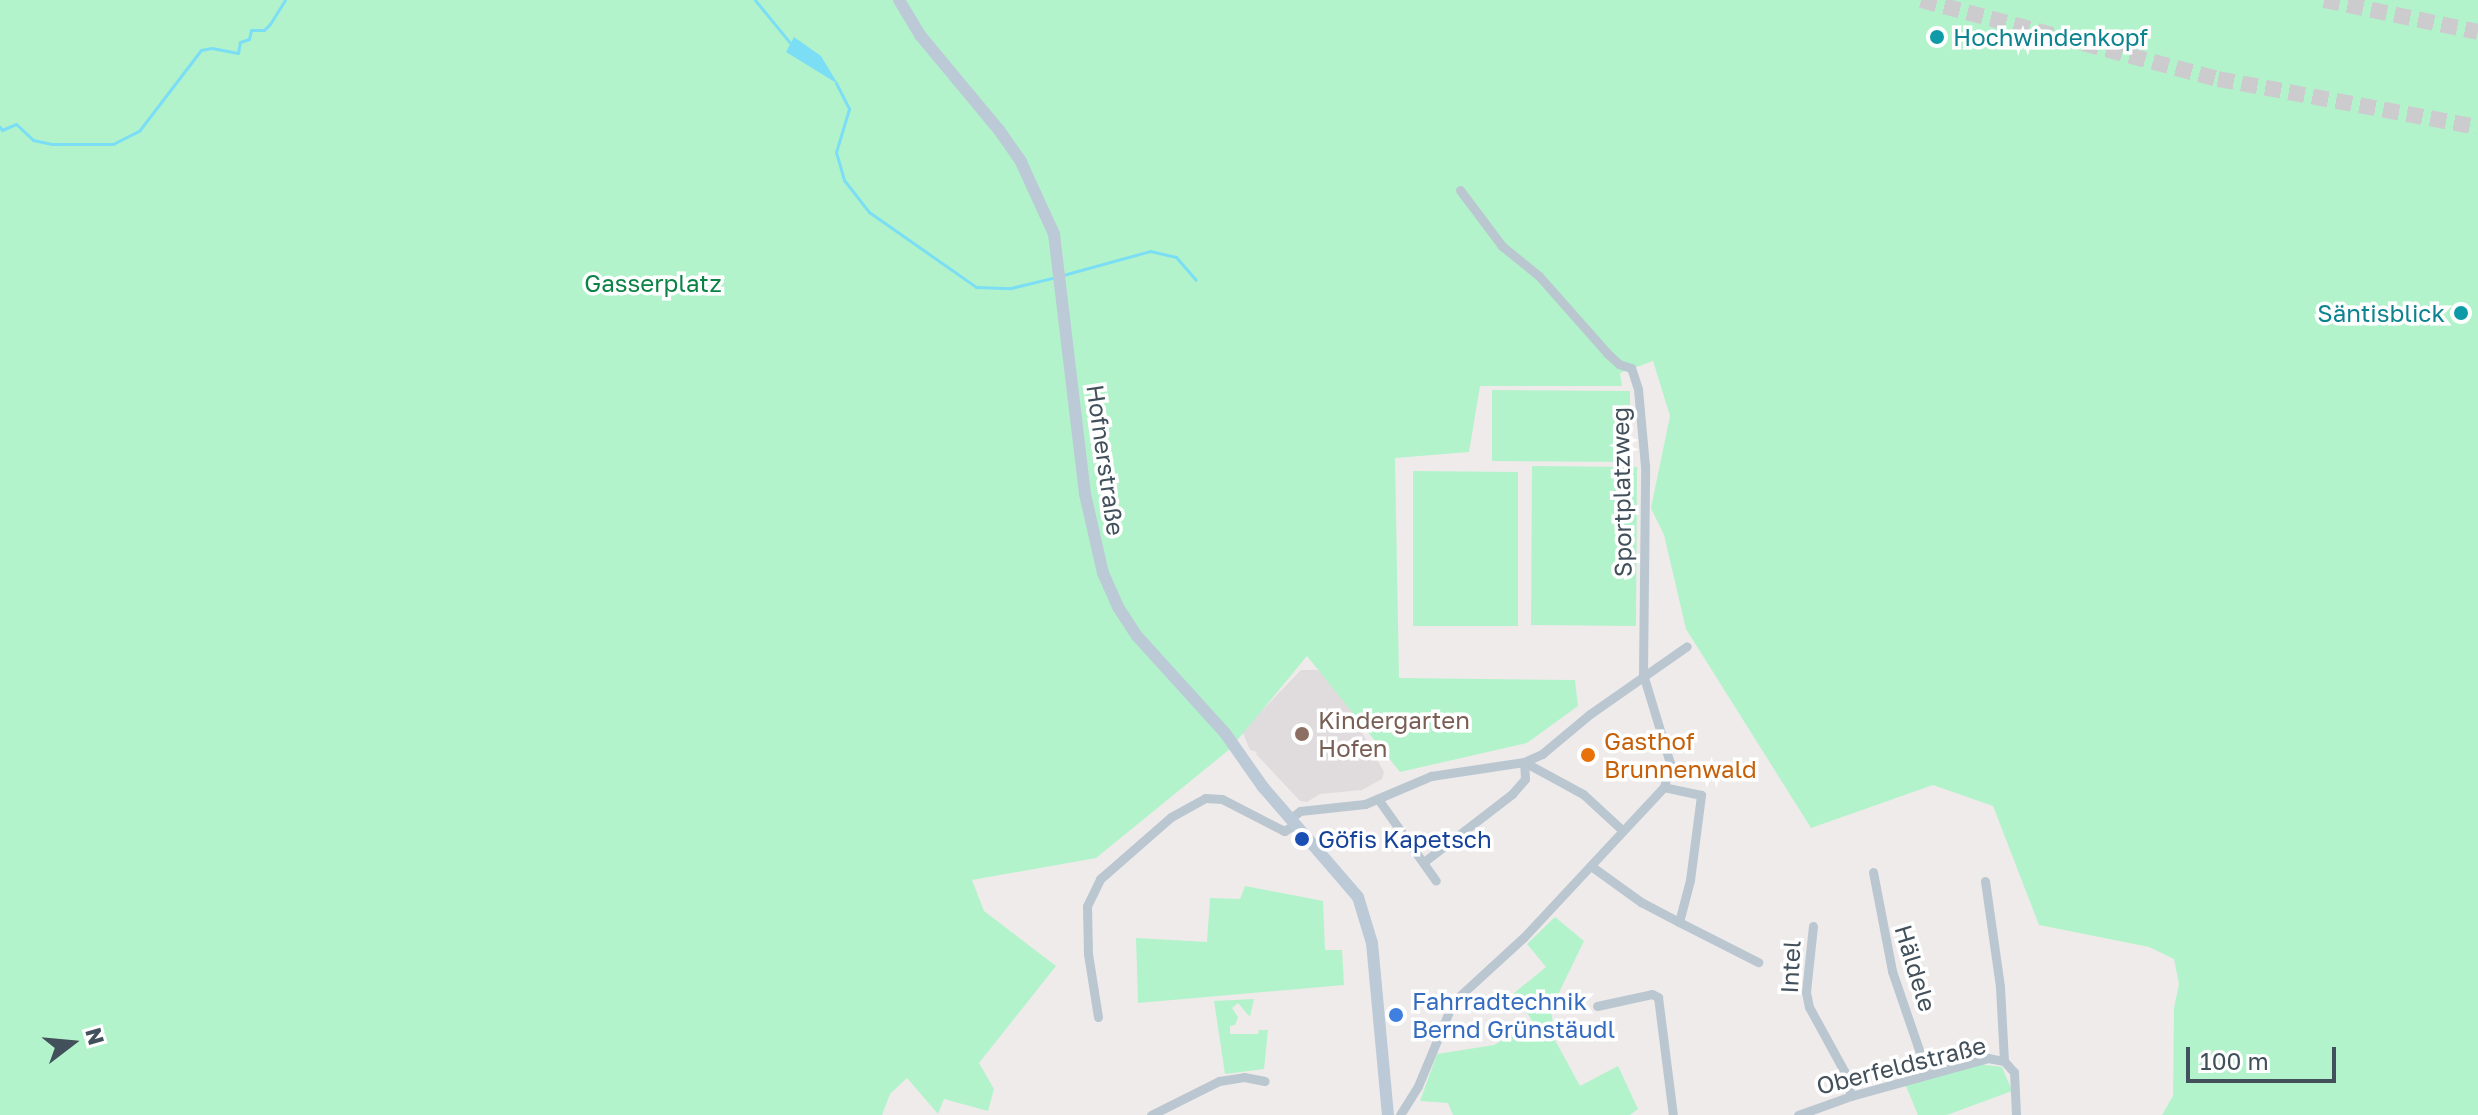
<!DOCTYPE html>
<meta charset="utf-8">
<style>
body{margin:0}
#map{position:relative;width:2478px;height:1115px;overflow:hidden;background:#efebeb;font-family:"Golos Text",sans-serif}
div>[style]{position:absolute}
.education>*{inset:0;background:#e0dcdd}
.green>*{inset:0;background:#b3f3cb}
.water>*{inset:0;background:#7bdef5}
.stream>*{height:3px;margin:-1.5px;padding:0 1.5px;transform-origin:1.5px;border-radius:1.5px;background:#7bdef5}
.motorway-tunnel>*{height:16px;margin-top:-8px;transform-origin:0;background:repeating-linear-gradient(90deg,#ccccce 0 16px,transparent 0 24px)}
.minor>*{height:9px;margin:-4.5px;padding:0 4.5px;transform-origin:4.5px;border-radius:4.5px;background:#bac7d0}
.secondary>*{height:12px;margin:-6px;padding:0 6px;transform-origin:6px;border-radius:6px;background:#bccad8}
.dots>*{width:22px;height:22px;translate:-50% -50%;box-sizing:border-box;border:4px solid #fff;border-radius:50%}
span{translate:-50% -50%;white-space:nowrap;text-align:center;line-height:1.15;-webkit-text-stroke:7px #fff;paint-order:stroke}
.culture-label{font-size:24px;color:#0d838f}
.left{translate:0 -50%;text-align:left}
.right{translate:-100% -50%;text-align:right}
.park-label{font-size:24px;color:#0c8346}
.street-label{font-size:24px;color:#42505b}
.education-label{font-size:24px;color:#785e54}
.food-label{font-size:24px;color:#c56008}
.transit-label{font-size:24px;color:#164399}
.shop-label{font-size:24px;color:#366cbe}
.north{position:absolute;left:32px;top:1003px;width:80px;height:80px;-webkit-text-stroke:6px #fff;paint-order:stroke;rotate:74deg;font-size:22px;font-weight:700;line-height:32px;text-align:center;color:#42505b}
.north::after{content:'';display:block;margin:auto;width:28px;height:36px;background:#42505b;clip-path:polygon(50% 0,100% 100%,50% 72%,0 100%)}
.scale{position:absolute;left:2186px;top:1047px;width:150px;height:36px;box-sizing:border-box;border:4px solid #42505b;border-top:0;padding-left:10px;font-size:24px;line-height:28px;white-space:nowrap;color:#42505b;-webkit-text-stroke:6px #fff;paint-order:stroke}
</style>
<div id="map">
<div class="education">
<i style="clip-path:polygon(1301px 670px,1317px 670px,1337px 682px,1351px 699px,1360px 729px,1384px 772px,1382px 779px,1362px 790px,1320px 794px,1307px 802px,1300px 801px,1256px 754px,1257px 752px,1250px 750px,1242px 731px)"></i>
</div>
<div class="green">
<i style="clip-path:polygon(0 0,2478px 0,2478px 1115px,2162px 1115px,2173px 1096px,2174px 1008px,2179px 984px,2174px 959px,2149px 947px,2039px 925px,1993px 806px,1933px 785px,1811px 828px,1686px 629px,1664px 535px,1651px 508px,1670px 416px,1653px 361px,1620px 373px,1622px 386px,1480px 386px,1469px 452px,1395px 458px,1399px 678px,1575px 680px,1578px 706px,1527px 743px,1400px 772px,1307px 656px,1230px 749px,1096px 858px,972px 880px,984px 911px,1056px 966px,979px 1063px,994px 1089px,988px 1111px,944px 1099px,938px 1114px,907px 1078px,890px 1094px,882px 1115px,0 1115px)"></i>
<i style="clip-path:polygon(1492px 390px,1630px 391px,1630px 462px,1492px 461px)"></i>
<i style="clip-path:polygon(1532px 466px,1637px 467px,1636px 626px,1531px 625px)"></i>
<i style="clip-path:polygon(1413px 471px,1518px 472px,1518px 626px,1413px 626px)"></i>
<i style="clip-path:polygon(1245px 886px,1323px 901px,1325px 950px,1342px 950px,1344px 985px,1138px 1003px,1136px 938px,1207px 942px,1210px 898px,1240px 899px)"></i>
<i style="clip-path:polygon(1555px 917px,1584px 941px,1551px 1009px,1555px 1040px,1580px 1086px,1618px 1066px,1638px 1109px,1630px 1115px,1453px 1115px,1448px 1103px,1420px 1101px,1437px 1054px,1494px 1045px,1533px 1022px,1514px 993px,1546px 967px,1527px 944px)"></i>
<i style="clip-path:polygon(1254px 999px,1250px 1017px,1238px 1003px,1232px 1008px,1238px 1017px,1235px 1025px,1230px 1026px,1230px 1034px,1258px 1034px,1259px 1030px,1268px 1030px,1264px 1069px,1225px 1074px,1214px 1001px)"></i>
<i style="clip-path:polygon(1978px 1064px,2002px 1067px,2012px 1091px,1947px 1115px,1918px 1115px,1905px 1084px)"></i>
</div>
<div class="water">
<i style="clip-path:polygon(794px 37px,821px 56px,838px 84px,786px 52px)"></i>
</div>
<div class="stream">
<i style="left:755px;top:0;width:57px;rotate:50.7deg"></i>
<i style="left:836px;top:83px;width:29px;rotate:63deg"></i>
<i style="left:849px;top:109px;width:45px;rotate:106.8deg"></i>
<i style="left:836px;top:152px;width:29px;rotate:74deg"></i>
<i style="left:844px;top:180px;width:41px;rotate:52deg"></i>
<i style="left:869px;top:212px;width:131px;rotate:35deg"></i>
<i style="left:976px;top:287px;width:35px;rotate:2deg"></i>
<i style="left:1011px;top:288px;width:46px;rotate:-13.7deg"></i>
<i style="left:0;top:127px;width:4px;rotate:56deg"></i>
<i style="left:2px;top:130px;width:15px;rotate:-23deg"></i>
<i style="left:16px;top:124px;width:23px;rotate:43deg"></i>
<i style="left:33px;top:140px;width:19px;rotate:12deg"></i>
<i style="left:52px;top:144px;width:61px"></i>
<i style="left:113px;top:144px;width:29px;rotate:-27deg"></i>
<i style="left:139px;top:131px;width:102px;rotate:-52.6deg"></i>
<i style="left:201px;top:50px;width:11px;rotate:-10deg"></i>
<i style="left:212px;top:48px;width:26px;rotate:11deg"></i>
<i style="left:238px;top:53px;width:11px;rotate:-80deg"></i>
<i style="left:240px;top:42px;width:9px;rotate:-18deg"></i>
<i style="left:249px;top:39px;width:9px;rotate:-77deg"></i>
<i style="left:251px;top:30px;width:13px"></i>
<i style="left:264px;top:30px;width:8px;rotate:-45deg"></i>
<i style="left:270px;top:24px;width:28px;rotate:-58deg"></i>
<i style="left:1063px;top:275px;width:90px;rotate:-15.4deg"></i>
<i style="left:1150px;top:251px;width:27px;rotate:13deg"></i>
<i style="left:1176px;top:257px;width:30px;rotate:49deg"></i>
</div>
<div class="motorway-tunnel">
<i style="left:1921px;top:0;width:307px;rotate:14.9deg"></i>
<i style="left:2218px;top:79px;width:264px;rotate:10.5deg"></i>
<i style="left:2324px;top:0;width:157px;rotate:11.7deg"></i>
</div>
<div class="minor">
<i style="left:1378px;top:799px;width:100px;rotate:54.7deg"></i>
<i style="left:1291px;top:818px;width:11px;rotate:-38deg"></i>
<i style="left:1300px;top:811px;width:65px;rotate:-6.1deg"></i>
<i style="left:1365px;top:804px;width:72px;rotate:-23deg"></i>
<i style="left:1431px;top:776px;width:94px;rotate:-8.6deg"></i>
<i style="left:1524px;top:762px;width:67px;rotate:28.5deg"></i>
<i style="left:1583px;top:794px;width:52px;rotate:42.6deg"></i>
<i style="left:1425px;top:861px;width:110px;rotate:-37.6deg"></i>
<i style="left:1512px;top:794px;width:20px;rotate:-49deg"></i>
<i style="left:1525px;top:779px;width:17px;rotate:-93deg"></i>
<i style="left:1524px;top:762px;width:20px;rotate:-24deg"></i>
<i style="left:1542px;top:754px;width:62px;rotate:-39.8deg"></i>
<i style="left:1590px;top:714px;width:118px;rotate:-35deg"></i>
<i style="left:1591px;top:866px;width:62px;rotate:35.8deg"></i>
<i style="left:1641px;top:902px;width:43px;rotate:27.8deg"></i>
<i style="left:1679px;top:922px;width:43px;rotate:-75.3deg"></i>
<i style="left:1690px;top:880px;width:86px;rotate:-82.6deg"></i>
<i style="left:1701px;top:795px;width:38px;rotate:-168deg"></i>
<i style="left:1873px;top:872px;width:101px;rotate:79.1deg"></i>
<i style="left:1892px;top:971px;width:108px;rotate:71.1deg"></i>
<i style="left:1985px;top:881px;width:107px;rotate:81.9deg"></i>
<i style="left:2000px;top:987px;width:74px;rotate:86.9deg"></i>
<i style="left:1679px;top:922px;width:89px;rotate:26.9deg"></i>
<i style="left:1813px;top:926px;width:66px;rotate:96.1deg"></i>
<i style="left:1806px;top:992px;width:15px;rotate:79deg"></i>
<i style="left:1809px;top:1007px;width:73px;rotate:61.3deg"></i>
<i style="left:1844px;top:1071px;width:26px;rotate:74deg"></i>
<i style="left:1597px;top:1006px;width:56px;rotate:-12.3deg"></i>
<i style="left:1652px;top:994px;width:7px;rotate:27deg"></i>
<i style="left:1658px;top:997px;width:119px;rotate:82.8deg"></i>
<i style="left:1098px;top:1017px;width:64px;rotate:-99deg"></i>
<i style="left:1088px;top:954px;width:48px;rotate:-91.2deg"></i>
<i style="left:1087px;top:906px;width:30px;rotate:-64deg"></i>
<i style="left:1100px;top:879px;width:94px;rotate:-41.1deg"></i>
<i style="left:1171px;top:817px;width:39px;rotate:-29deg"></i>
<i style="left:1205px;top:798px;width:17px;rotate:3deg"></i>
<i style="left:1222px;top:799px;width:70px;rotate:27.3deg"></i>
<i style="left:1284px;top:831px;width:14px;rotate:-30deg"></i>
<i style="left:1151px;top:1115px;width:76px;rotate:-26.6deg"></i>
<i style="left:1219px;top:1081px;width:25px;rotate:-9deg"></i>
<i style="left:1244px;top:1077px;width:21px;rotate:11deg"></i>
<i style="left:1400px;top:1115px;width:34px;rotate:-58deg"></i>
<i style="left:1418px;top:1086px;width:91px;rotate:-67.4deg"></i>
<i style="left:1453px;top:1002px;width:96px;rotate:-42.5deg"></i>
<i style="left:1524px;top:937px;width:205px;rotate:-47deg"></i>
<i style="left:1664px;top:787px;width:25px;rotate:-76deg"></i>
<i style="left:1670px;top:763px;width:93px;rotate:-106.9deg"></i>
<i style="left:1643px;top:674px;width:208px;rotate:-89.4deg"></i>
<i style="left:1645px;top:466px;width:77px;rotate:-95.2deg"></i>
<i style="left:1638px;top:389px;width:22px;rotate:-108deg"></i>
<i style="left:1631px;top:368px;width:13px;rotate:-162deg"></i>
<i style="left:1619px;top:364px;width:15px;rotate:-138deg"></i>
<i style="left:1608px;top:354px;width:104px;rotate:-131.5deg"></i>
<i style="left:1539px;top:276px;width:48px;rotate:-141deg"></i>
<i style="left:1502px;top:246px;width:70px;rotate:-126.9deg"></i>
<i style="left:1798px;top:1115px;width:56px;rotate:-19.7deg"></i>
<i style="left:1851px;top:1096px;width:142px;rotate:-15.5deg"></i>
<i style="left:1988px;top:1058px;width:16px;rotate:11deg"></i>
<i style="left:2004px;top:1061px;width:15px;rotate:48deg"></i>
<i style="left:2014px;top:1072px;width:43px;rotate:87.3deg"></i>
</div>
<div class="secondary">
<i style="left:899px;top:0;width:41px;rotate:59deg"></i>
<i style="left:920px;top:35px;width:124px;rotate:50.3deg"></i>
<i style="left:999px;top:130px;width:39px;rotate:55deg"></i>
<i style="left:1021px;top:162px;width:79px;rotate:65.4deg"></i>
<i style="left:1054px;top:234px;width:262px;rotate:83.2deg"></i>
<i style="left:1085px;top:494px;width:81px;rotate:77.2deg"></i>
<i style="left:1103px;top:573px;width:37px;rotate:66deg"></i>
<i style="left:1118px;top:607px;width:35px;rotate:57deg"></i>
<i style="left:1137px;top:636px;width:131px;rotate:47.8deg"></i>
<i style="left:1225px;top:733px;width:66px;rotate:54.9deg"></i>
<i style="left:1263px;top:787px;width:145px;rotate:49.2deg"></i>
<i style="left:1358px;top:897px;width:48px;rotate:73.1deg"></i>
<i style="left:1372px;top:943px;width:173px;rotate:84.7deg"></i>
</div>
<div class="dots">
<i style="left:1937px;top:37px;background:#0f9aa8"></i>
<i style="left:2461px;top:313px;background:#0f9aa8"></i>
<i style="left:1302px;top:734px;background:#8d6e63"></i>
<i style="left:1588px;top:755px;background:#e8710a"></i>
<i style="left:1302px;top:839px;background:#1a4fb4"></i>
<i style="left:1396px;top:1015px;background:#3f7fe0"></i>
</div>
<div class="culture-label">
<span class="left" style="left:1953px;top:37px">Hochwindenkopf</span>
<span class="right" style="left:2445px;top:313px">Säntisblick</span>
</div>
<div class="park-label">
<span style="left:653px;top:283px">Gasserplatz</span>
</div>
<div class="street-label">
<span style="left:1106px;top:460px;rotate:82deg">Hofnerstraße</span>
<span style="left:1621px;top:492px;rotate:-91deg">Sportplatzweg</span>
<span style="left:1790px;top:967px;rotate:-87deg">Intel</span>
<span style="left:1916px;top:968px;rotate:73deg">Häldele</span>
<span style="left:1901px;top:1065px;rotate:-14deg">Oberfeldstraße</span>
</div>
<div class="education-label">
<span class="left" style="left:1318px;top:734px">Kindergarten<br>Hofen</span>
</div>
<div class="food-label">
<span class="left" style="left:1604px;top:755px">Gasthof<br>Brunnenwald</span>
</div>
<div class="transit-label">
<span class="left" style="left:1318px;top:839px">Göfis Kapetsch</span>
</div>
<div class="shop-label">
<span class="left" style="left:1412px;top:1015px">Fahrradtechnik<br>Bernd Grünstäudl</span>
</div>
<div class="north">N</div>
<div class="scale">100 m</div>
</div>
